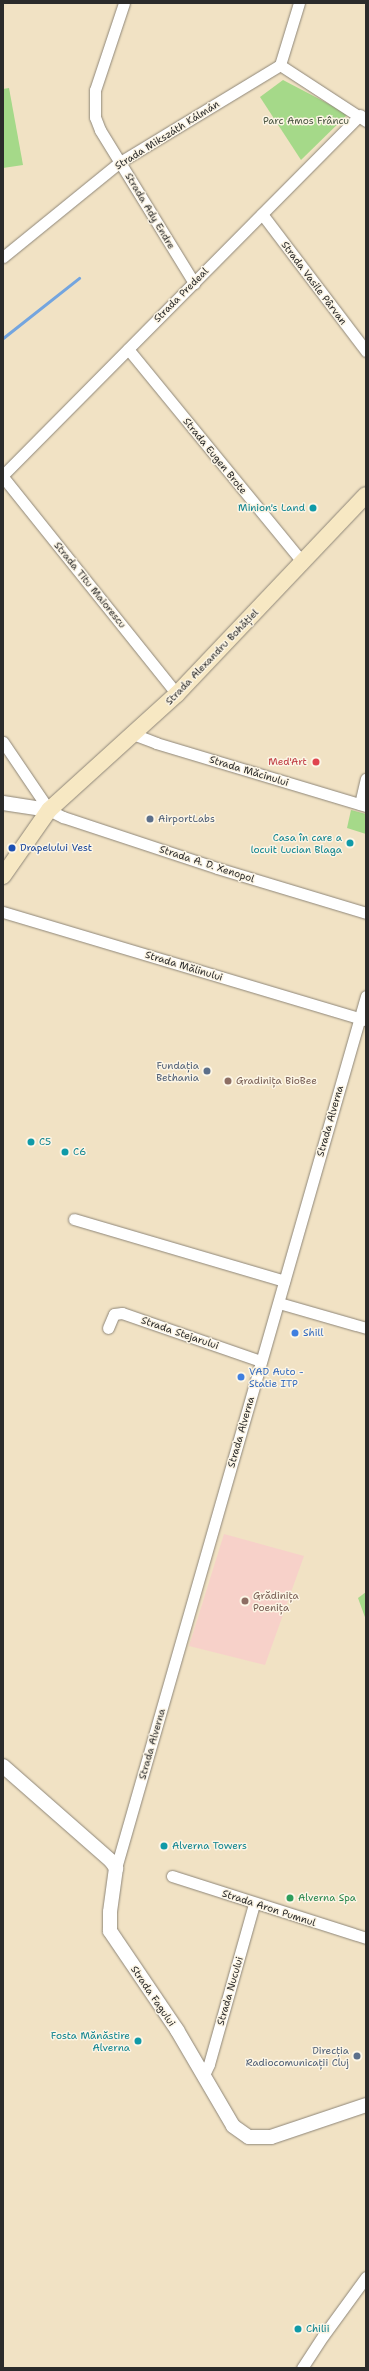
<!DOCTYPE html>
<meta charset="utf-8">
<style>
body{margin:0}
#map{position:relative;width:369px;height:2371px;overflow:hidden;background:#f1e2c4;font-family:"Shantell Sans",sans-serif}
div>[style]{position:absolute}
.built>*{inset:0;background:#f7d1c9}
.green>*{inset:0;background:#a5d989}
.stream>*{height:3px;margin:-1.5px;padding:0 1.5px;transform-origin:1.5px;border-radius:1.5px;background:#74a5df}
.roads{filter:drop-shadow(0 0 1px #8e8678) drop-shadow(0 0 1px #8e8678)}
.minor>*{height:11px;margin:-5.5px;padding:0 5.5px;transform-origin:5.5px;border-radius:5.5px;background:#fff}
.tertiary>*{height:14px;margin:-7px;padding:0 7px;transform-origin:7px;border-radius:7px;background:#fff}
.secondary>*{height:16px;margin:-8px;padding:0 8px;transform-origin:8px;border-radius:8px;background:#f7e8c3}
.dots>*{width:11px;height:11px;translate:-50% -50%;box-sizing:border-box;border:2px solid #fcf5e5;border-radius:50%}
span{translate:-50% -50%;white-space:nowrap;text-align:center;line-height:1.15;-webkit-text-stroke:3px #fcf5e5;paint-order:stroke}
.park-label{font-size:10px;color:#4a5642}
.street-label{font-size:10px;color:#2b2b2b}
.culture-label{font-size:10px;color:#0d838f}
.right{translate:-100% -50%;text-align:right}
.left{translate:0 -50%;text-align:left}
.health-label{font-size:10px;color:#be3a42}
.service-label{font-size:10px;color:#4e5e75}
.transit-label{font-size:10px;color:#164399}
.education-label{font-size:10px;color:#785e54}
.shop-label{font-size:10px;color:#366cbe}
.leisure-label{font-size:10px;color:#27864d}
.frame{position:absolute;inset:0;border:4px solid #2b2b2b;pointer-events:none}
</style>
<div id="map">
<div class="built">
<i style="clip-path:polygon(224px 1534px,304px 1556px,265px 1665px,189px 1646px)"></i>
</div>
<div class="green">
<i style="clip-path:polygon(283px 80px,348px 114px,301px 160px,260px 97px)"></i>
<i style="clip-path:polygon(9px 88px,23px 165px,3px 168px,3px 89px)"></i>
<i style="clip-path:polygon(351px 810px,366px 814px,366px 834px,347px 828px)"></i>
<i style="clip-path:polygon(366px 1592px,366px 1620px,358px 1598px)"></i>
</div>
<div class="stream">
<i style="left:3px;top:338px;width:97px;rotate:-38.3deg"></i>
</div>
<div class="roads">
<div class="minor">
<i style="left:124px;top:3px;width:92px;rotate:108.4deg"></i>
<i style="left:95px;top:90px;width:27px;rotate:90deg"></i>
<i style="left:95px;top:117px;width:14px;rotate:69deg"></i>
<i style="left:100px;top:130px;width:180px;rotate:58.4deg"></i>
<i style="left:280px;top:65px;width:103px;rotate:33.1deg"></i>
<i style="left:280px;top:65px;width:65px;rotate:-73deg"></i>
<i style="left:262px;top:214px;width:172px;rotate:52.8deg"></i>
<i style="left:3px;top:257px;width:151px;rotate:-39.1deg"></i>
<i style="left:120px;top:162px;width:187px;rotate:-31.2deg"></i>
<i style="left:128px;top:349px;width:276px;rotate:50.7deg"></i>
<i style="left:3px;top:475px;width:507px;rotate:-45.24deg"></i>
<i style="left:3px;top:477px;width:278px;rotate:51.3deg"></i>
<i style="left:133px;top:734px;width:25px;rotate:21deg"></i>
<i style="left:156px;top:743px;width:219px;rotate:16.7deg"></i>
<i style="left:3px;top:742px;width:82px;rotate:55.9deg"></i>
<i style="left:49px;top:810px;width:16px;rotate:27deg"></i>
<i style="left:63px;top:817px;width:162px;rotate:18.3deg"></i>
<i style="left:217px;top:868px;width:156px;rotate:16.8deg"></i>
<i style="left:360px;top:804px;width:26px;rotate:-77deg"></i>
<i style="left:3px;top:912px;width:378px;rotate:16.6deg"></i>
<i style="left:74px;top:1219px;width:219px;rotate:16.4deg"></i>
<i style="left:279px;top:1303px;width:91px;rotate:16deg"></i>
<i style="left:108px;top:1328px;width:15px;rotate:-67deg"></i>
<i style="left:114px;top:1314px;width:8px;rotate:-7deg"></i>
<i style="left:122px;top:1313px;width:147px;rotate:19.1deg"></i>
<i style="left:116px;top:1868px;width:907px;rotate:-74deg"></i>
<i style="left:172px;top:1876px;width:204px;rotate:17.7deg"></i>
<i style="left:203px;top:2077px;width:14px;rotate:-65deg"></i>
<i style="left:209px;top:2064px;width:166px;rotate:-74.3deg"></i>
<i style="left:302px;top:2368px;width:38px;rotate:-57deg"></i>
<i style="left:323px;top:2336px;width:73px;rotate:-53.9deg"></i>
</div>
<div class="tertiary">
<i style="left:3px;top:803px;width:47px;rotate:8.7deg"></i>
<i style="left:3px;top:1766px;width:144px;rotate:41.3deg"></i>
<i style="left:111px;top:1861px;width:9px;rotate:54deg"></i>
<i style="left:116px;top:1868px;width:44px;rotate:97.8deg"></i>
<i style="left:110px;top:1912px;width:19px;rotate:90deg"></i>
<i style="left:110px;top:1931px;width:120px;rotate:55.9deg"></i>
<i style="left:177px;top:2030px;width:111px;rotate:59.7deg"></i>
<i style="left:233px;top:2126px;width:19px;rotate:35deg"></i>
<i style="left:249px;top:2137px;width:22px"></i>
<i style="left:271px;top:2137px;width:100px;rotate:-18.6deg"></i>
</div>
<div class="secondary">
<i style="left:3px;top:876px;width:80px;rotate:-55.1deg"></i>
<i style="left:49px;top:810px;width:173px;rotate:-42.2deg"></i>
<i style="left:177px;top:694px;width:274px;rotate:-46.5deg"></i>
</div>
</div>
<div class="dots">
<i style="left:313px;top:508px;background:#0f9aa8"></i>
<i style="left:316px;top:762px;background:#e0444e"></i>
<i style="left:150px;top:819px;background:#5c6f8a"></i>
<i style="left:350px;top:843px;background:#0f9aa8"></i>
<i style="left:12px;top:848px;background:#1a4fb4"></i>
<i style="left:207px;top:1071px;background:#5c6f8a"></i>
<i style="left:228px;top:1081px;background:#8d6e63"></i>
<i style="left:31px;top:1142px;background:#0f9aa8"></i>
<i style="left:65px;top:1152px;background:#0f9aa8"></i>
<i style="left:295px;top:1333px;background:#3f7fe0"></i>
<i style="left:241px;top:1377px;background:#3f7fe0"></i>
<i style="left:245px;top:1601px;background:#8d6e63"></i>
<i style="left:164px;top:1846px;background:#0f9aa8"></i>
<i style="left:290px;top:1898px;background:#2e9e5b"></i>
<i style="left:138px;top:2041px;background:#0f9aa8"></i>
<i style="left:357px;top:2056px;background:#5c6f8a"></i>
<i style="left:298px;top:2329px;background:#0f9aa8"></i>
</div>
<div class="park-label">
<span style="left:306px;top:121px">Parc Amos Frâncu</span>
</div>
<div class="street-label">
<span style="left:167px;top:135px;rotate:-32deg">Strada Mikszáth Kálmán</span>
<span style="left:150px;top:211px;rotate:59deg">Strada Ady Endre</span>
<span style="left:314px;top:283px;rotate:53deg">Strada Vasile Pârvan</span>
<span style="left:181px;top:295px;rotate:-45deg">Strada Predeal</span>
<span style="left:215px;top:456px;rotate:51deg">Strada Eugen Brote</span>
<span style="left:90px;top:585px;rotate:51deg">Strada Titu Maiorescu</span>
<span style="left:212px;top:657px;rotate:-46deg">Strada Alexandru Bohățiel</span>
<span style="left:249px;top:771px;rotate:17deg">Strada Măcinului</span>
<span style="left:207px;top:864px;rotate:18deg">Strada A. D. Xenopol</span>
<span style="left:184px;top:966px;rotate:17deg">Strada Mălinului</span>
<span style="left:330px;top:1121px;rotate:-74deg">Strada Alverna</span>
<span style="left:180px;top:1333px;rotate:19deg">Strada Stejarului</span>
<span style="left:241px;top:1432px;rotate:-74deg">Strada Alverna</span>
<span style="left:152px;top:1744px;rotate:-74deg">Strada Alverna</span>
<span style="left:269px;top:1908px;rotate:18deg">Strada Aron Pumnul</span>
<span style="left:230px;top:1991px;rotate:-74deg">Strada Nucului</span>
<span style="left:153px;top:1996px;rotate:56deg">Strada Fagului</span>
</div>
<div class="culture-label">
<span class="right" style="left:305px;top:508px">Minion's Land</span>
<span class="right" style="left:342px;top:843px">Casa în care a<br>locuit Lucian Blaga</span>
<span class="left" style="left:39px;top:1142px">C5</span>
<span class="left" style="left:73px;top:1152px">C6</span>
<span class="left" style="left:172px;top:1846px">Alverna Towers</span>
<span class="right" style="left:130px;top:2041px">Fosta Mănăstire<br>Alverna</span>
<span class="left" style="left:306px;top:2329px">Chilii</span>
</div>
<div class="health-label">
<span class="right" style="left:307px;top:762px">Med'Art</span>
</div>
<div class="service-label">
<span class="left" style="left:158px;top:819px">AirportLabs</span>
<span class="right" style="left:199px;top:1071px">Fundația<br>Bethania</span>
<span class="right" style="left:349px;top:2056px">Direcția<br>Radiocomunicații Cluj</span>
</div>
<div class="transit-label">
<span class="left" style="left:20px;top:848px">Drapelului Vest</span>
</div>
<div class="education-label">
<span class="left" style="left:236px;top:1081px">Gradinița BioBee</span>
<span class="left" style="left:253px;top:1601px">Grădinița<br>Poenița</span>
</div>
<div class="shop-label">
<span class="left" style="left:303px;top:1333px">Shill</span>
<span class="left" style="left:249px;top:1377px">VAD Auto -<br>Statie ITP</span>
</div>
<div class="leisure-label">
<span class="left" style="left:298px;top:1898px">Alverna Spa</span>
</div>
<div class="frame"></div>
</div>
